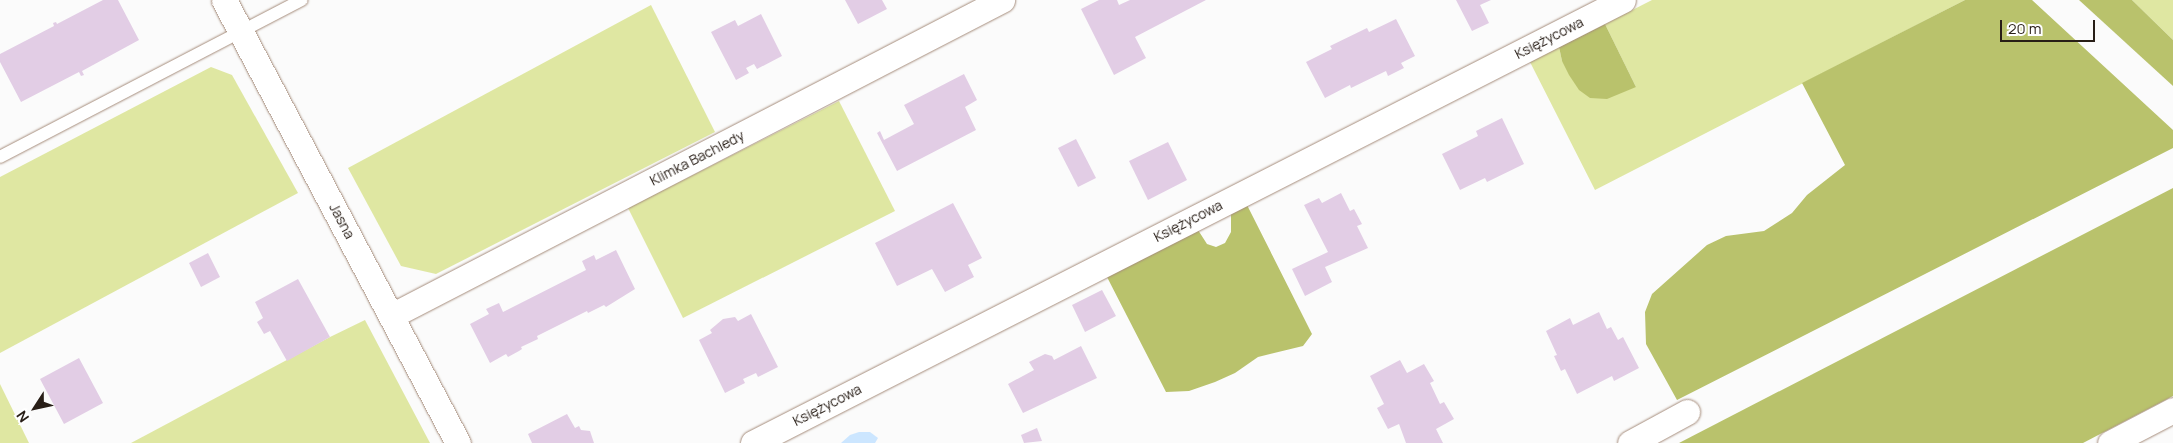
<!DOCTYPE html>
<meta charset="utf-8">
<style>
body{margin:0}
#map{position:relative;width:2173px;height:443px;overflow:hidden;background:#fbfbfb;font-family:Manrope,sans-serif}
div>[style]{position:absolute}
.green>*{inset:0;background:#dfe7a2}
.forest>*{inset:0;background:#b9c26c}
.water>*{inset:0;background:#cce6ff}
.building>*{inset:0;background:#e2cde5}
.roads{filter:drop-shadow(0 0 1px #a58c7b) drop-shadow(0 0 1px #a58c7b)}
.lane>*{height:12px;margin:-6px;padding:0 6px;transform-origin:6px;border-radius:6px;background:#fff}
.street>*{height:25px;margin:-12.5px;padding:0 12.5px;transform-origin:12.5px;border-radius:12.5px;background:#fff}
span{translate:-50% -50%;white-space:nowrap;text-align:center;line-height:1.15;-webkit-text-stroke:4px #fff;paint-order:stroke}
.street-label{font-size:14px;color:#281e17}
.north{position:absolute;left:10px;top:383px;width:50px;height:50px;-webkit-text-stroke:4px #fff;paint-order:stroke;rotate:235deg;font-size:14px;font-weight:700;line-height:20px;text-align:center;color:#281e17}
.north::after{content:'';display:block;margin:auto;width:18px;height:22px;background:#281e17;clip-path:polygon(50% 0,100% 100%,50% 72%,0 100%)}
.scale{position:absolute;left:2000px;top:20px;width:95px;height:22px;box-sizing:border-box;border:2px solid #281e17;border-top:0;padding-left:6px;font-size:15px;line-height:18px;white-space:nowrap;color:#281e17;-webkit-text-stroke:4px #fff;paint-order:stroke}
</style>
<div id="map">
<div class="green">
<i style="clip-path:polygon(1652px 0,1965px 0,1595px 190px,1530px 62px,1559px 47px,1562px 61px,1636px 87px,1605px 24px)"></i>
<i style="clip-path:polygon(2132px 0,2173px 0,2173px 40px)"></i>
<i style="clip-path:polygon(651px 5px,715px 132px,436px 274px,401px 266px,348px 168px)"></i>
<i style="clip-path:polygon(211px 67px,232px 75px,298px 193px,0 353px,0 177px)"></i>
<i style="clip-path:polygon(839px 101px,895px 211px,683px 318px,628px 208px)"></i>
<i style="clip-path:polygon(365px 320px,430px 443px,131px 443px,330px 337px)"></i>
<i style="clip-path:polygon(0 384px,29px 443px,0 443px)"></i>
</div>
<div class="forest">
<i style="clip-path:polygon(1965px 0,2032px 0,2173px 130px,2173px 148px,1677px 400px,1646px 344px,1645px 312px,1652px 294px,1707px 245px,1726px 236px,1764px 231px,1792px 213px,1807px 195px,1845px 165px,1802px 83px)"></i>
<i style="clip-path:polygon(2079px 0,2132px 0,2173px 40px,2173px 86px)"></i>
<i style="clip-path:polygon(1605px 24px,1636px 87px,1607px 99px,1590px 98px,1579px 90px,1569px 75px,1562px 61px,1559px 47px)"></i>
<i style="clip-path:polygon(2173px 188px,2173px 396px,2083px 443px,1679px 443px)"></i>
<i style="clip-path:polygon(1247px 205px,1312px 334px,1303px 346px,1258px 357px,1235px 373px,1215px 382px,1189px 391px,1166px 392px,1107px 277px,1198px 230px,1207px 244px,1216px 247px,1225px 243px,1231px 232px,1231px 213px)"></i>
</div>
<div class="water">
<i style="clip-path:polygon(859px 432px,870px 432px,878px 438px,875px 443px,841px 443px,850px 435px)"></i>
</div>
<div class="building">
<i style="clip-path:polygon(103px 0,118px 0,139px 40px,82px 71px,84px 75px,81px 76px,79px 72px,21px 102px,0 62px,0 54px,54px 26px,53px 23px,56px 22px,57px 24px)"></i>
<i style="clip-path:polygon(845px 0,882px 0,887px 9px,858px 24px)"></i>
<i style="clip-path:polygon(1099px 0,1117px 0,1119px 5px,1130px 0,1206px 0,1135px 37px,1146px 58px,1114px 75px,1081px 9px)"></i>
<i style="clip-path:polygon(1456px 0,1491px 0,1480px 5px,1489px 23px,1472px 31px)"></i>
<i style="clip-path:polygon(761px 14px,782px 56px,757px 69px,754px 64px,746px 68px,749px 73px,736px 80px,711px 32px,735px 20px,738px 26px)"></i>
<i style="clip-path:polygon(1396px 19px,1415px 56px,1401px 63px,1404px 68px,1388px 76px,1386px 71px,1351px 88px,1350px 85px,1325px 98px,1306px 62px,1332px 49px,1330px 46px,1367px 28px,1369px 32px)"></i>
<i style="clip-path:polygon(964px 74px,977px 100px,965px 107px,976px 130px,897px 171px,877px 133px,880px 131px,884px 140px,914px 124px,904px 105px)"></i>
<i style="clip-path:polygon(1502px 118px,1524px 164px,1487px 182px,1485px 178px,1460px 190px,1442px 154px,1478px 136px,1476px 131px)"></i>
<i style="clip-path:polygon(1076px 139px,1096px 178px,1078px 187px,1058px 148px)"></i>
<i style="clip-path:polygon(1168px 142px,1187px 180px,1148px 200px,1129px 161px)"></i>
<i style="clip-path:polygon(1341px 193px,1350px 211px,1354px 209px,1362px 224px,1357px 226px,1368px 248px,1325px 267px,1332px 282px,1305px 296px,1292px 269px,1328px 252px,1304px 205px,1319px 198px,1322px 203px)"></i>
<i style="clip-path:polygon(953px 203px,982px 258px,968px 265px,974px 277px,945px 292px,932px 269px,897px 286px,875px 243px)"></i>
<i style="clip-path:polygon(616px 250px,635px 289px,606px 307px,604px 305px,588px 313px,587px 311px,537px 336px,538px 339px,521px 347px,522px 349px,519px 351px,508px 357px,506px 354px,490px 363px,470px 324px,489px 314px,486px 309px,499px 303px,503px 312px,586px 270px,582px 261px,594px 255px,596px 260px)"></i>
<i style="clip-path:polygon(208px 253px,220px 277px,201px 287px,189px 263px)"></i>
<i style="clip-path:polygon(298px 279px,330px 337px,287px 361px,270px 331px,264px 334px,257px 322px,263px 318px,255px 302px)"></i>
<i style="clip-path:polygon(1102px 290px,1116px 316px,1085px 332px,1072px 305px)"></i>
<i style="clip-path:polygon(1599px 312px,1607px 329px,1611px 327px,1618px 340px,1623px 337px,1639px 368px,1614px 381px,1612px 376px,1577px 394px,1565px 369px,1561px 371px,1554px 356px,1557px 355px,1546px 331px,1570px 318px,1573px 325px)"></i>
<i style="clip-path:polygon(751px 314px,778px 367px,758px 377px,756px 373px,743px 379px,745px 383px,725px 393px,699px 340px,712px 333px,710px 330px,723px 319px,735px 317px,738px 321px)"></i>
<i style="clip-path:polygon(1081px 346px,1097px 378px,1023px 413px,1008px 384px,1034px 370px,1029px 362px,1045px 354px,1052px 356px,1054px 360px)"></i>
<i style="clip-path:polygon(79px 358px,103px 403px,64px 424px,40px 379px)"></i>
<i style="clip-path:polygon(1400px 360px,1407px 373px,1424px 364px,1434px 381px,1430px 383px,1440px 404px,1444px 402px,1454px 419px,1436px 429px,1443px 443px,1406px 443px,1399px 424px,1388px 429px,1377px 408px,1384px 404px,1370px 376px)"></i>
<i style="clip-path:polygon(567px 414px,575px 428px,579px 426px,581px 430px,590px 431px,594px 443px,532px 443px,528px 434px)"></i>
<i style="clip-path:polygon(1037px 428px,1042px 441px,1024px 443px,1021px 435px)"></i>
</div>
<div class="roads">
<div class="lane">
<i style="left:0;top:157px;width:340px;rotate:-27.5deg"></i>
</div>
<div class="street">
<i style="left:224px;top:0;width:501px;rotate:62.16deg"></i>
<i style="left:391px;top:316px;width:688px;rotate:-27.35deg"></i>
<i style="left:753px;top:443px;width:976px;rotate:-26.98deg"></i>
<i style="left:1630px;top:443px;width:65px;rotate:-28.5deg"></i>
<i style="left:2110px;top:443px;width:71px;rotate:-27.6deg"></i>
</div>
</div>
<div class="street-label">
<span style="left:1549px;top:38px;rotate:-27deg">Księżycowa</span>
<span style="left:697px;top:158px;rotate:-27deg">Klimka Bachledy</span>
<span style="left:342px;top:221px;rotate:62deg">Jasna</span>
<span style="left:1188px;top:221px;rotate:-27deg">Księżycowa</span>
<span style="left:827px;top:405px;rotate:-27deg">Księżycowa</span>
</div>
<div class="north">N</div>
<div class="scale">20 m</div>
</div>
